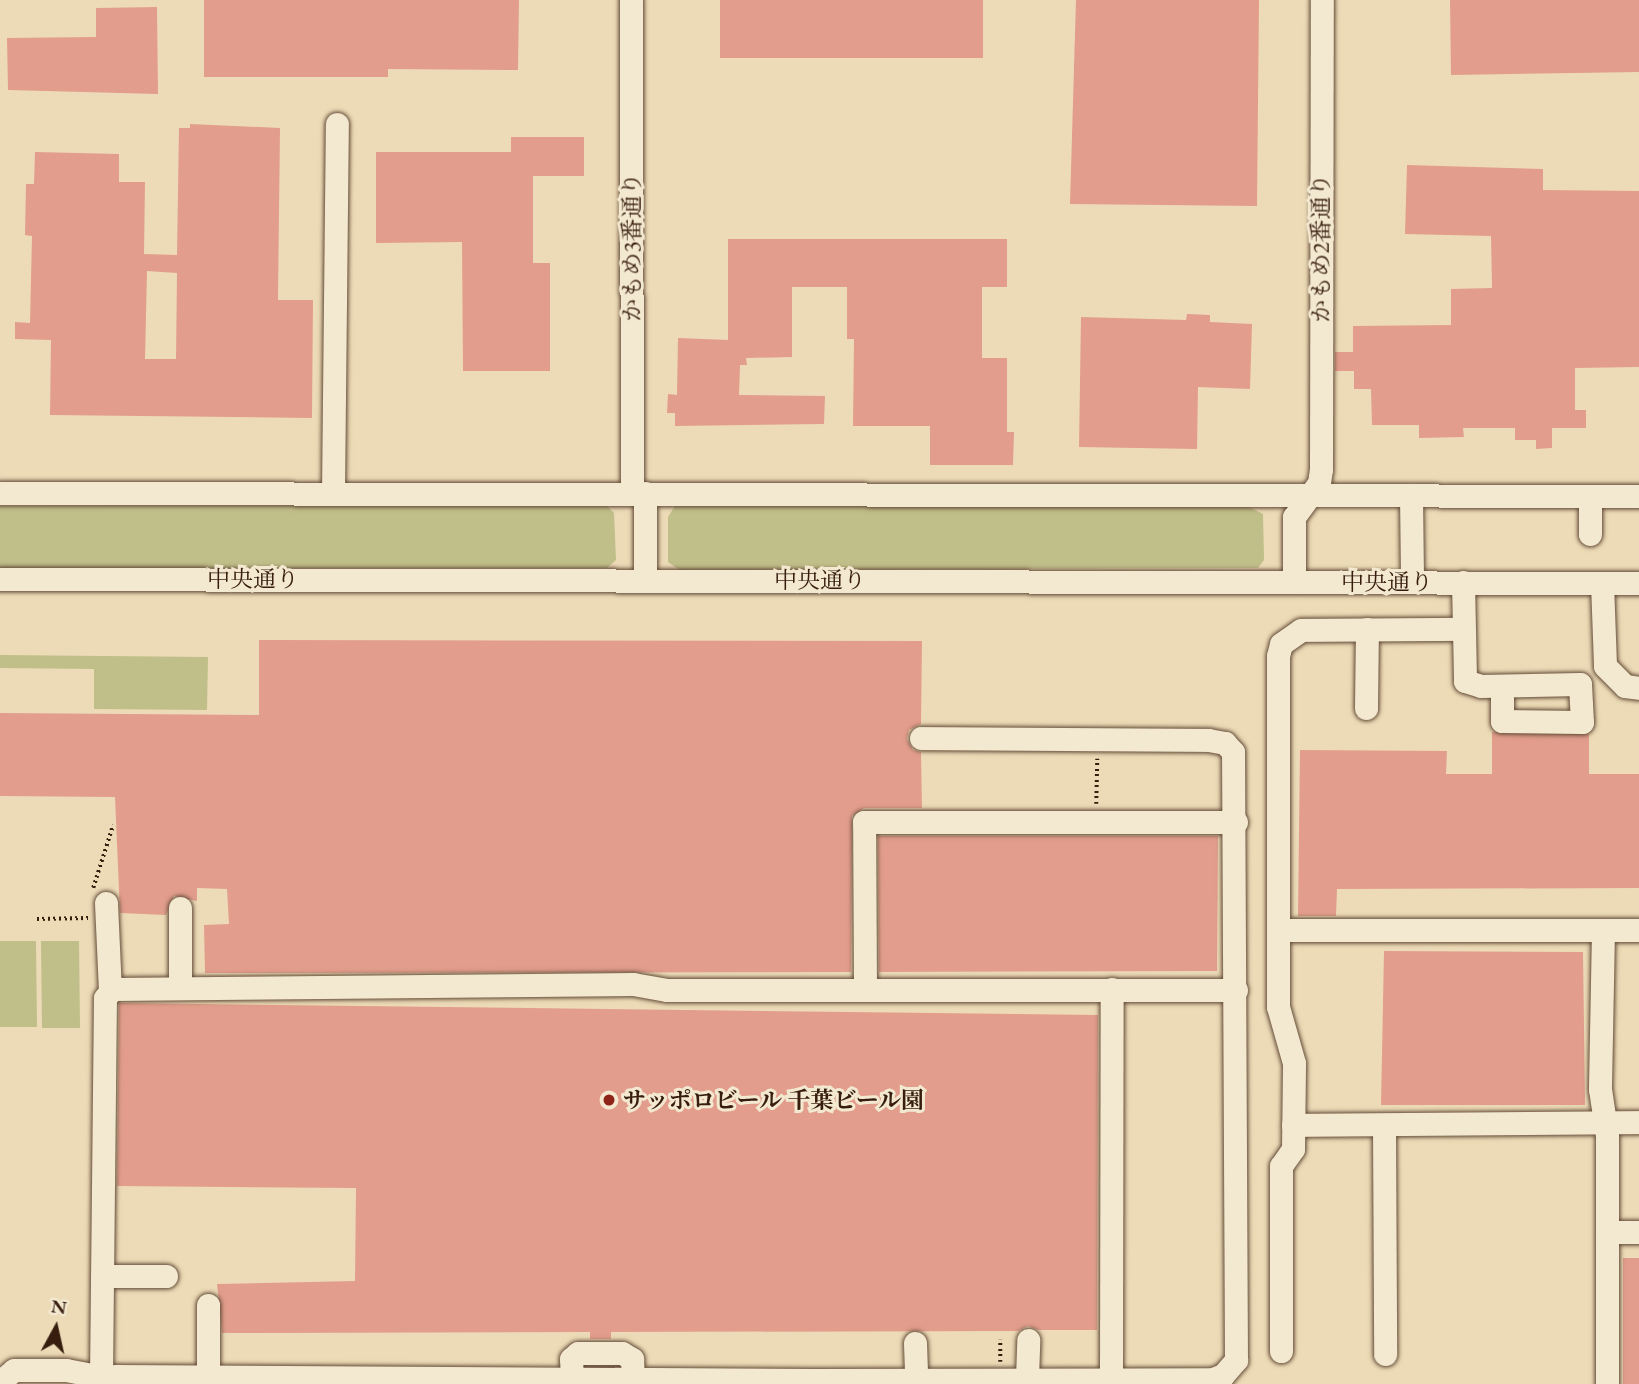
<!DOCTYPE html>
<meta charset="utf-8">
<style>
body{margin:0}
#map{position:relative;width:1639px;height:1384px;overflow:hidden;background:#eddbb7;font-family:"EB Garamond","Noto Serif JP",serif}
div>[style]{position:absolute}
.green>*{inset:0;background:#c0be89}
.building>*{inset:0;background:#e29d8c}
.path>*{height:3.5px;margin-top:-1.75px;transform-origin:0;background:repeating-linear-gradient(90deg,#371d0e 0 2px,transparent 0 5.5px)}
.roads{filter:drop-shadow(0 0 2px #644c38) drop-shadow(0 0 2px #644c38)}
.minor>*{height:23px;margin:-11.5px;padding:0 11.5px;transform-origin:11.5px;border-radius:11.5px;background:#f3e8d0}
.dots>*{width:19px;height:19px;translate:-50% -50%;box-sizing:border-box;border:4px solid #f3e8d0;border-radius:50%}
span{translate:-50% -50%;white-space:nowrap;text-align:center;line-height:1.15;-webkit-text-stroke:6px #f3e8d0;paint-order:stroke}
.street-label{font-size:23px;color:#371d0e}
.poi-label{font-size:23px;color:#371d0e;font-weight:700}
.left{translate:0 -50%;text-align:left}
.north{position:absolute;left:21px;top:1293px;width:70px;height:70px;-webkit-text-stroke:5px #f3e8d0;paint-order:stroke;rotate:8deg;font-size:19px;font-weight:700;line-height:28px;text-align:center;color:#371d0e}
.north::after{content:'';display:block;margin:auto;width:24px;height:32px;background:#371d0e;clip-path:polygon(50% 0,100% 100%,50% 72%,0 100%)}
</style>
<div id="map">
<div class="green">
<i style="clip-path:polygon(606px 505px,614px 513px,616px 560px,607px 568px,0 568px,0 506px)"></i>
<i style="clip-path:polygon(682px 505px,1249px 507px,1263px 514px,1264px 560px,1258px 568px,679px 570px,668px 562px,668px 517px,675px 506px)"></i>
<i style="clip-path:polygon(0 655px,208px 657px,207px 710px,94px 709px,94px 669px,0 668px)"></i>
<i style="clip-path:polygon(0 941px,36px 941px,37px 1027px,0 1027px)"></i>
<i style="clip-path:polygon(41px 941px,79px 941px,80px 1028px,42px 1028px)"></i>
</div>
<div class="building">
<i style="clip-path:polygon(204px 0,519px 0,518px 70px,388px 69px,388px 77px,204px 77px)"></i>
<i style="clip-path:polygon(720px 0,983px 0,983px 58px,720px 58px)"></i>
<i style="clip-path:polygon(1076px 0,1259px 0,1257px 206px,1070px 204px)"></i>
<i style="clip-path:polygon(1450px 0,1639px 0,1639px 72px,1451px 75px)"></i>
<i style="clip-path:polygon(157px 7px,158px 94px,8px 90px,7px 38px,96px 37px,96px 8px)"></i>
<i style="clip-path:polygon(evenodd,190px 124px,280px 128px,278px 300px,313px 300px,312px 418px,50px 415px,51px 340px,15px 339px,15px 322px,30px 323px,32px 236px,25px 235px,26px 184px,34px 184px,35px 152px,119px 154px,119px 182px,145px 182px,144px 254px,177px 255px,179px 128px,190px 128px,190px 124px,147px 271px,177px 273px,176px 359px,145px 359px,147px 271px)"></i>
<i style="clip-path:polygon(511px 137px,584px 137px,584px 176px,533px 176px,533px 263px,550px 263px,550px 371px,463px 371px,462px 242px,376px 243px,376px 152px,511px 152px)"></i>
<i style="clip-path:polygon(1407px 165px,1543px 169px,1543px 190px,1639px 191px,1639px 367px,1575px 368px,1575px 410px,1586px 410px,1586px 428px,1552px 428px,1552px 448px,1536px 449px,1536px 440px,1515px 440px,1515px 428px,1463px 428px,1464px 437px,1419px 438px,1419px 425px,1372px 425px,1371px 389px,1354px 389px,1354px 371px,1335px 371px,1335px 352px,1353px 352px,1353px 326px,1451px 325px,1451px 289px,1492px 288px,1491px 236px,1405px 234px)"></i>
<i style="clip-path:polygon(728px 239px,1007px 239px,1007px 287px,982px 287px,982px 358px,1007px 358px,1007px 432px,1014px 432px,1013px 465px,930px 465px,930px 426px,853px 426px,854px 339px,847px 339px,847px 287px,792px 287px,792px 357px,746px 358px,747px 365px,740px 365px,739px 395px,825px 396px,824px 424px,675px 426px,675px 413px,667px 413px,668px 394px,677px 395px,678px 338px,728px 340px)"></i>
<i style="clip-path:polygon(1187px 314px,1210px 315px,1210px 322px,1252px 324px,1250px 389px,1198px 387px,1197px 449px,1079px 447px,1081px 317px,1186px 320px)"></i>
<i style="clip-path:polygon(259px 640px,922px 641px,921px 724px,909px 730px,907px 739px,913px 750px,921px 752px,922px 808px,864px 808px,852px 816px,851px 972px,205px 973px,204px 925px,229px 924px,227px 889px,197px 888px,197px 901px,174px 896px,166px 915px,120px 913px,115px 797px,0 796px,0 713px,259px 715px)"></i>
<i style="clip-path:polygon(1492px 732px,1589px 734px,1589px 774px,1639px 774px,1639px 888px,1337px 889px,1336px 916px,1298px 916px,1300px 750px,1447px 751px,1446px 774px,1492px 774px)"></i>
<i style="clip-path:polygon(878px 836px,1218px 836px,1217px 971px,879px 972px)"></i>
<i style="clip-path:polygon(1384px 951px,1583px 952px,1585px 1105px,1381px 1105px)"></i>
<i style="clip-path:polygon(119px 1003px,1098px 1015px,1097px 1330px,1038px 1330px,1028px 1326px,1018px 1331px,611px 1332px,611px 1339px,590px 1339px,590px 1332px,222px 1333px,217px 1284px,355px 1281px,356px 1188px,117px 1186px)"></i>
<i style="clip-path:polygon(1623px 1258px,1639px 1258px,1639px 1384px,1623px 1384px)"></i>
</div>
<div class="path">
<i style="left:1096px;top:804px;width:45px;rotate:-88.7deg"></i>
<i style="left:93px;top:888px;width:66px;rotate:-72.4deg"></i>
<i style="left:37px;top:919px;width:51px;rotate:-1.1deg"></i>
<i style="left:1000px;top:1362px;width:22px;rotate:-90deg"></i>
</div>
<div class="roads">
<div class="minor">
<i style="left:631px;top:0;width:493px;rotate:89.9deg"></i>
<i style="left:0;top:493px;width:1639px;rotate:0.1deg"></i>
<i style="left:333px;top:493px;width:369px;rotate:-89.4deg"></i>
<i style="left:645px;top:493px;width:87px;rotate:90deg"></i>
<i style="left:1411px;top:495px;width:87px;rotate:89.3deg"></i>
<i style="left:1590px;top:496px;width:38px;rotate:90deg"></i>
<i style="left:0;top:579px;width:1639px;rotate:0.14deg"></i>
<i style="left:1294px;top:581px;width:64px;rotate:-90deg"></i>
<i style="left:1294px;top:517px;width:42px;rotate:-53.7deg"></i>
<i style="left:1319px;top:483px;width:14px;rotate:-82deg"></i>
<i style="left:1321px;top:469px;width:469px;rotate:-89.9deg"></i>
<i style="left:1463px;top:582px;width:99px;rotate:88.8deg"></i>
<i style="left:1465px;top:681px;width:17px;rotate:17deg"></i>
<i style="left:1481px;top:686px;width:99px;rotate:-1.2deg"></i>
<i style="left:1580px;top:684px;width:38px;rotate:87deg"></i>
<i style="left:1582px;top:722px;width:80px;rotate:-179.3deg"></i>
<i style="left:1502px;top:721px;width:35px;rotate:-90deg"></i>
<i style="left:1602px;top:583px;width:83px;rotate:87.9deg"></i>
<i style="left:1605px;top:666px;width:28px;rotate:45deg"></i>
<i style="left:1625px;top:686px;width:14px;rotate:8deg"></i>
<i style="left:1366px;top:708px;width:79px;rotate:-89.3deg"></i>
<i style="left:106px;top:903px;width:87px;rotate:87.4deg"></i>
<i style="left:180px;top:908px;width:79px;rotate:90deg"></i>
<i style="left:1278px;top:930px;width:361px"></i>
<i style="left:1603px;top:930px;width:159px;rotate:91.1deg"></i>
<i style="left:1600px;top:1089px;width:48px;rotate:81.5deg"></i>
<i style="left:1607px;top:1136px;width:248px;rotate:90deg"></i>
<i style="left:865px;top:989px;width:167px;rotate:-90.3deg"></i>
<i style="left:864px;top:822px;width:372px"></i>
<i style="left:1293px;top:1125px;width:346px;rotate:-0.5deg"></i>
<i style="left:1384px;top:1125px;width:229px;rotate:89.7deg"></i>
<i style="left:1607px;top:1232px;width:32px"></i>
<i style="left:102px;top:1276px;width:64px"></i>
<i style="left:915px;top:1343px;width:36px;rotate:88deg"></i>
<i style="left:1281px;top:1351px;width:185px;rotate:-90deg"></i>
<i style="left:1281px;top:1166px;width:21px;rotate:-55deg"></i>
<i style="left:1293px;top:1149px;width:86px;rotate:-89.3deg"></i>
<i style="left:1294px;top:1063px;width:58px;rotate:-105.9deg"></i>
<i style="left:1278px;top:1007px;width:351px;rotate:-90deg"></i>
<i style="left:1278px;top:656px;width:12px;rotate:-76deg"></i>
<i style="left:1281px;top:644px;width:24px;rotate:-35deg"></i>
<i style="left:1301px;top:630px;width:162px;rotate:-0.4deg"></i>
<i style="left:208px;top:1376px;width:71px;rotate:-90deg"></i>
<i style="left:1027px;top:1378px;width:38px;rotate:-88deg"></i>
<i style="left:1111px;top:1379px;width:390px;rotate:-89.9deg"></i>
<i style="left:0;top:1382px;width:18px;rotate:-41deg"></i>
<i style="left:14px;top:1370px;width:52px"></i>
<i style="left:66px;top:1370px;width:36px;rotate:11deg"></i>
<i style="left:101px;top:1377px;width:379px;rotate:-89.4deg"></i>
<i style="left:105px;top:998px;width:11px;rotate:-52deg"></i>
<i style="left:112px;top:989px;width:521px;rotate:-0.55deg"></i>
<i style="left:633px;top:984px;width:35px;rotate:10deg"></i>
<i style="left:667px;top:990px;width:569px"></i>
<i style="left:94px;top:1384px;width:23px;rotate:-20deg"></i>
<i style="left:116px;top:1376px;width:696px;rotate:0.33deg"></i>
<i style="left:812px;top:1380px;width:401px;rotate:-0.1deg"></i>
<i style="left:1213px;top:1379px;width:11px;rotate:-22deg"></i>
<i style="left:1223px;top:1375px;width:20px;rotate:-49deg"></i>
<i style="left:1236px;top:1360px;width:608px;rotate:-90.28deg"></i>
<i style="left:1233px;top:752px;width:12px;rotate:-132deg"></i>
<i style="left:1225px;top:743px;width:17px;rotate:-170deg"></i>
<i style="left:1208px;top:740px;width:287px;rotate:-179.6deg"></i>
<i style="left:572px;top:1384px;width:25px;rotate:-92deg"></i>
<i style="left:571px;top:1359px;width:9px;rotate:-41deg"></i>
<i style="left:578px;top:1353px;width:44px"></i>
<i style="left:622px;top:1353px;width:12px;rotate:31deg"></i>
<i style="left:632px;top:1359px;width:18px;rotate:87deg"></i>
</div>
</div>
<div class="dots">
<i style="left:609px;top:1100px;background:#8f2418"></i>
</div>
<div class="street-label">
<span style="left:632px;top:247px;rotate:-90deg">かもめ3番通り</span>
<span style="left:1321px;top:248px;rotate:-90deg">かもめ2番通り</span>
<span style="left:253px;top:579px">中央通り</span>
<span style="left:820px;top:580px">中央通り</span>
<span style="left:1387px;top:582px">中央通り</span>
</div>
<div class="poi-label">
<span class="left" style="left:623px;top:1100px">サッポロビール 千葉ビール園</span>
</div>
<div class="north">N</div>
</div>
